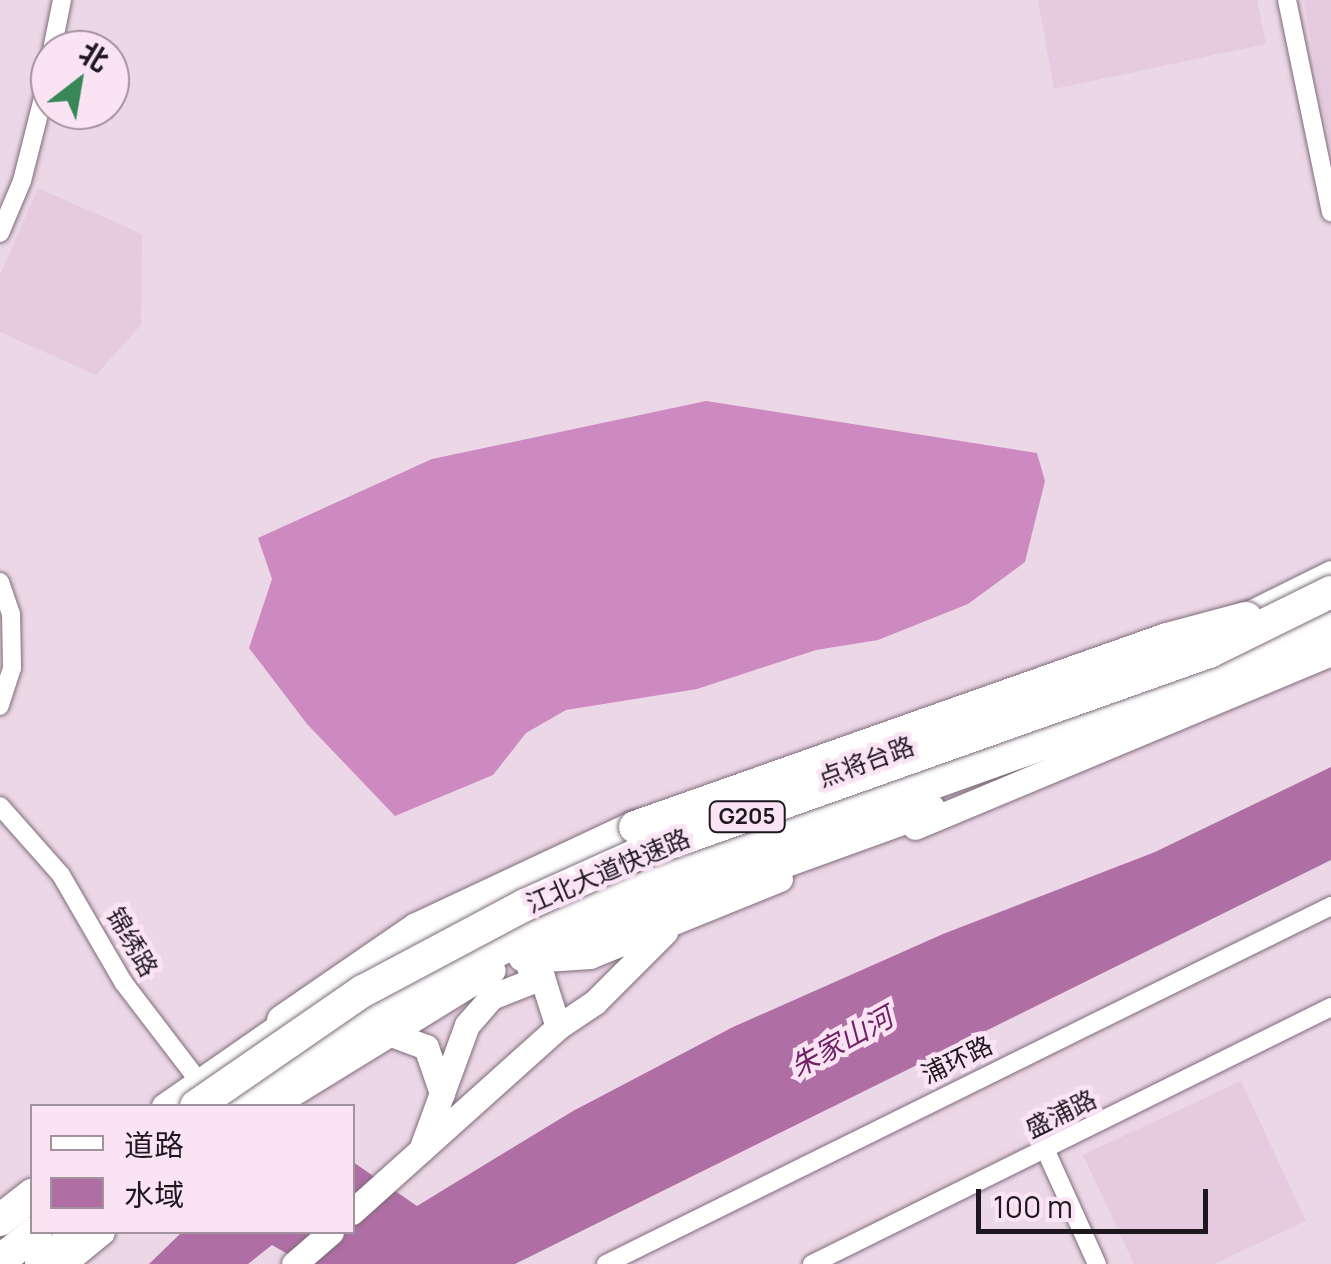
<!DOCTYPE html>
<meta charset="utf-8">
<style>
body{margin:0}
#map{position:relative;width:1331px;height:1264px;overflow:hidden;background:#ecd7e7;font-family:Manrope,"Noto Sans SC",sans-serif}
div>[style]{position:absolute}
.built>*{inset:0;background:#e6cae0}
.forest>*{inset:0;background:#cd8ac0}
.water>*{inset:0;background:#b06fa4}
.roads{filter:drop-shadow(0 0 2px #7e6b7a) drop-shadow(0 0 2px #7e6b7a)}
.street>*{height:18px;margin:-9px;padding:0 9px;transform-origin:9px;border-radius:9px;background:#fff}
.secondary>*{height:25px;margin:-12.5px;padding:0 12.5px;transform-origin:12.5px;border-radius:12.5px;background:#fff}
.highway>*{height:32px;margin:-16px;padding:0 16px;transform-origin:16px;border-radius:16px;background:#fff}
.bridges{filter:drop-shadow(0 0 2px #7e6b7a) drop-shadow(0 0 2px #7e6b7a)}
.highway-bridge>*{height:32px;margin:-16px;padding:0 16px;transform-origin:16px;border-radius:16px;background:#fff}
span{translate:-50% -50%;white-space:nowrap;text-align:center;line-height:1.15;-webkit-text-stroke:9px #fae4f4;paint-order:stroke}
.shield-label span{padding:2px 8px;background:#fae4f4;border:2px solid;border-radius:8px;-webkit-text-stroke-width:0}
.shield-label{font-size:22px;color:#1e171d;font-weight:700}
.street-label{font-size:25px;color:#1e171d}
.water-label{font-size:28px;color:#702165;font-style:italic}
.legend{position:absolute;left:30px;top:1104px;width:325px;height:130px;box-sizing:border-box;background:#fae4f4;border:2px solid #a2929e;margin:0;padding:12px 18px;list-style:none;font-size:30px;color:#1e171d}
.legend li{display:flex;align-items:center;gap:20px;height:50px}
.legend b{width:50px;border:2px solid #a2929e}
.north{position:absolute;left:30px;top:30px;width:100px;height:100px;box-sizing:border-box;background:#fae4f4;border:2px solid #a2929e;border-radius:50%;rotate:31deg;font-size:28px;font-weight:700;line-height:40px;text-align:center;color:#1e171d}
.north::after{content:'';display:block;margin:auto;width:35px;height:45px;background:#388757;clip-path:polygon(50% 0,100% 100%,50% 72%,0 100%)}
.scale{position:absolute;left:976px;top:1189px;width:232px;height:45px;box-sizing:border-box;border:5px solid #1e171d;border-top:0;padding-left:12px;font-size:30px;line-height:35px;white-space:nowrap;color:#1e171d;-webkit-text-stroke:8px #fae4f4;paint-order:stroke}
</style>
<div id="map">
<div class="built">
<i style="clip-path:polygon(1038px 0,1257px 0,1266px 44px,1054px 89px)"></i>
<i style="clip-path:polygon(1304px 0,1331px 0,1331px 148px,1319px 89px)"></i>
<i style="clip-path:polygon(38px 188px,142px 234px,141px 325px,96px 375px,0 332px,0 275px)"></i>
<i style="clip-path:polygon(1241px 1081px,1306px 1221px,1214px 1264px,1134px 1264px,1083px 1155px)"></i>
</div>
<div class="forest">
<i style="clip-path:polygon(706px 401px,1037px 453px,1045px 481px,1025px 562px,968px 604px,878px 640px,816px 650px,697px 689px,566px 710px,526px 733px,493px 775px,395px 816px,307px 724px,249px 648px,272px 579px,258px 538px,432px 459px)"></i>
</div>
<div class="water">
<i style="clip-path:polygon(1331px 767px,1331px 860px,515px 1264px,305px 1264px,272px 1245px,248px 1264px,149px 1264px,182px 1232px,352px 1232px,353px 1162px,417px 1206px,573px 1111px,733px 1027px,943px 934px,1155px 852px)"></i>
</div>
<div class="roads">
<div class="street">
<i style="left:1287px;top:0;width:217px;rotate:78.3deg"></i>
<i style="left:52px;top:50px;width:51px;rotate:-78.7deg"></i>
<i style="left:0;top:233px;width:56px;rotate:-67.1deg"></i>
<i style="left:22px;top:181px;width:114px;rotate:-75.8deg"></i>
<i style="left:0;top:582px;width:34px;rotate:71deg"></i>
<i style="left:11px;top:614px;width:54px;rotate:88.9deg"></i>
<i style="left:12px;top:668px;width:40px;rotate:108deg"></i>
<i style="left:0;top:806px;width:92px;rotate:48.5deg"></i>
<i style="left:61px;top:875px;width:124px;rotate:59.9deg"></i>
<i style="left:123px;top:982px;width:133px;rotate:52.6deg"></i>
<i style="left:1045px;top:1149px;width:126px;rotate:65.7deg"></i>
<i style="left:606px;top:1264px;width:809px;rotate:-26.28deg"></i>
<i style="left:812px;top:1264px;width:579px;rotate:-26.34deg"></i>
</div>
<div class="secondary">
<i style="left:1228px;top:624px;width:115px;rotate:-26.3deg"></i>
<i style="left:915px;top:827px;width:451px;rotate:-22.7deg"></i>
<i style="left:530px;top:960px;width:60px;rotate:-3.8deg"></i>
<i style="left:590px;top:956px;width:205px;rotate:-22.1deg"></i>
<i style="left:529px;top:967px;width:16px;rotate:38deg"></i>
<i style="left:542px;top:977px;width:52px;rotate:72.3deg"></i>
<i style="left:386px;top:1032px;width:43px;rotate:20.6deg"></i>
<i style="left:426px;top:1047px;width:49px;rotate:70.8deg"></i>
<i style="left:164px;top:1106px;width:163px;rotate:-34.8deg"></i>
<i style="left:272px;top:1106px;width:259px;rotate:-31.6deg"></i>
<i style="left:421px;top:1150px;width:133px;rotate:-69.8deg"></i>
<i style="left:467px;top:1025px;width:37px;rotate:-49deg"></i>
<i style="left:491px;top:997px;width:55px;rotate:-21.4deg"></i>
<i style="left:352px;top:1212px;width:277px;rotate:-41.9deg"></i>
<i style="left:558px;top:1027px;width:45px;rotate:-34deg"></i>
<i style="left:595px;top:1002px;width:99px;rotate:-45deg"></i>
<i style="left:70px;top:1258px;width:41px;rotate:-39.1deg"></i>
<i style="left:294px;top:1264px;width:49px;rotate:-40.9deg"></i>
</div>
<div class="highway">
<i style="left:524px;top:956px;width:431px;rotate:-19.9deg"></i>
<i style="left:283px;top:1021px;width:163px;rotate:-34.5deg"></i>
<i style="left:417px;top:929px;width:241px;rotate:-25.1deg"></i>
<i style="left:243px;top:1106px;width:153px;rotate:-35.5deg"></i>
<i style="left:368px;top:1017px;width:184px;rotate:-27.1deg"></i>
<i style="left:532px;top:933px;width:178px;rotate:-21.8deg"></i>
<i style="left:697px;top:867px;width:462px;rotate:-19.6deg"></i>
<i style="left:1132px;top:712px;width:216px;rotate:-23.1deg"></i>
<i style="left:0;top:1220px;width:41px;rotate:-38deg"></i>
<i style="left:0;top:1261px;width:46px;rotate:-38.9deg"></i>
<i style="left:41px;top:1264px;width:51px;rotate:-38.7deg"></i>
</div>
</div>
<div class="bridges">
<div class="highway-bridge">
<i style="left:635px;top:827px;width:564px;rotate:-19.46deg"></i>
<i style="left:1167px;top:639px;width:82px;rotate:-14.9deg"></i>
<i style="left:196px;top:1106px;width:203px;rotate:-34.6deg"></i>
<i style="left:363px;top:991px;width:183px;rotate:-28deg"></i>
<i style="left:525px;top:905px;width:122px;rotate:-24.2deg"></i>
<i style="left:636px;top:855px;width:608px;rotate:-19.51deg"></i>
<i style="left:1209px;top:652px;width:136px;rotate:-26.2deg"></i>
</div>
</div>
<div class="shield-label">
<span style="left:747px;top:817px">G205</span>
</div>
<div class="street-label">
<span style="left:866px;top:762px;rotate:-20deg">点将台路</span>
<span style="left:608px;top:871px;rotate:-23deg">江北大道快速路</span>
<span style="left:132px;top:942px;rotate:60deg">锦绣路</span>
<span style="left:957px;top:1060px;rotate:-26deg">浦环路</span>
<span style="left:1061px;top:1114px;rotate:-26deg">盛浦路</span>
</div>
<div class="water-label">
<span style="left:841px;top:1041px;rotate:-29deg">朱家山河</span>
</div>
<ul class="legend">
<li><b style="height:12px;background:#fff"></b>道路</li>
<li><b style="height:28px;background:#b06fa4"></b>水域</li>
</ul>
<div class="north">北</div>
<div class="scale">100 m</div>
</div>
